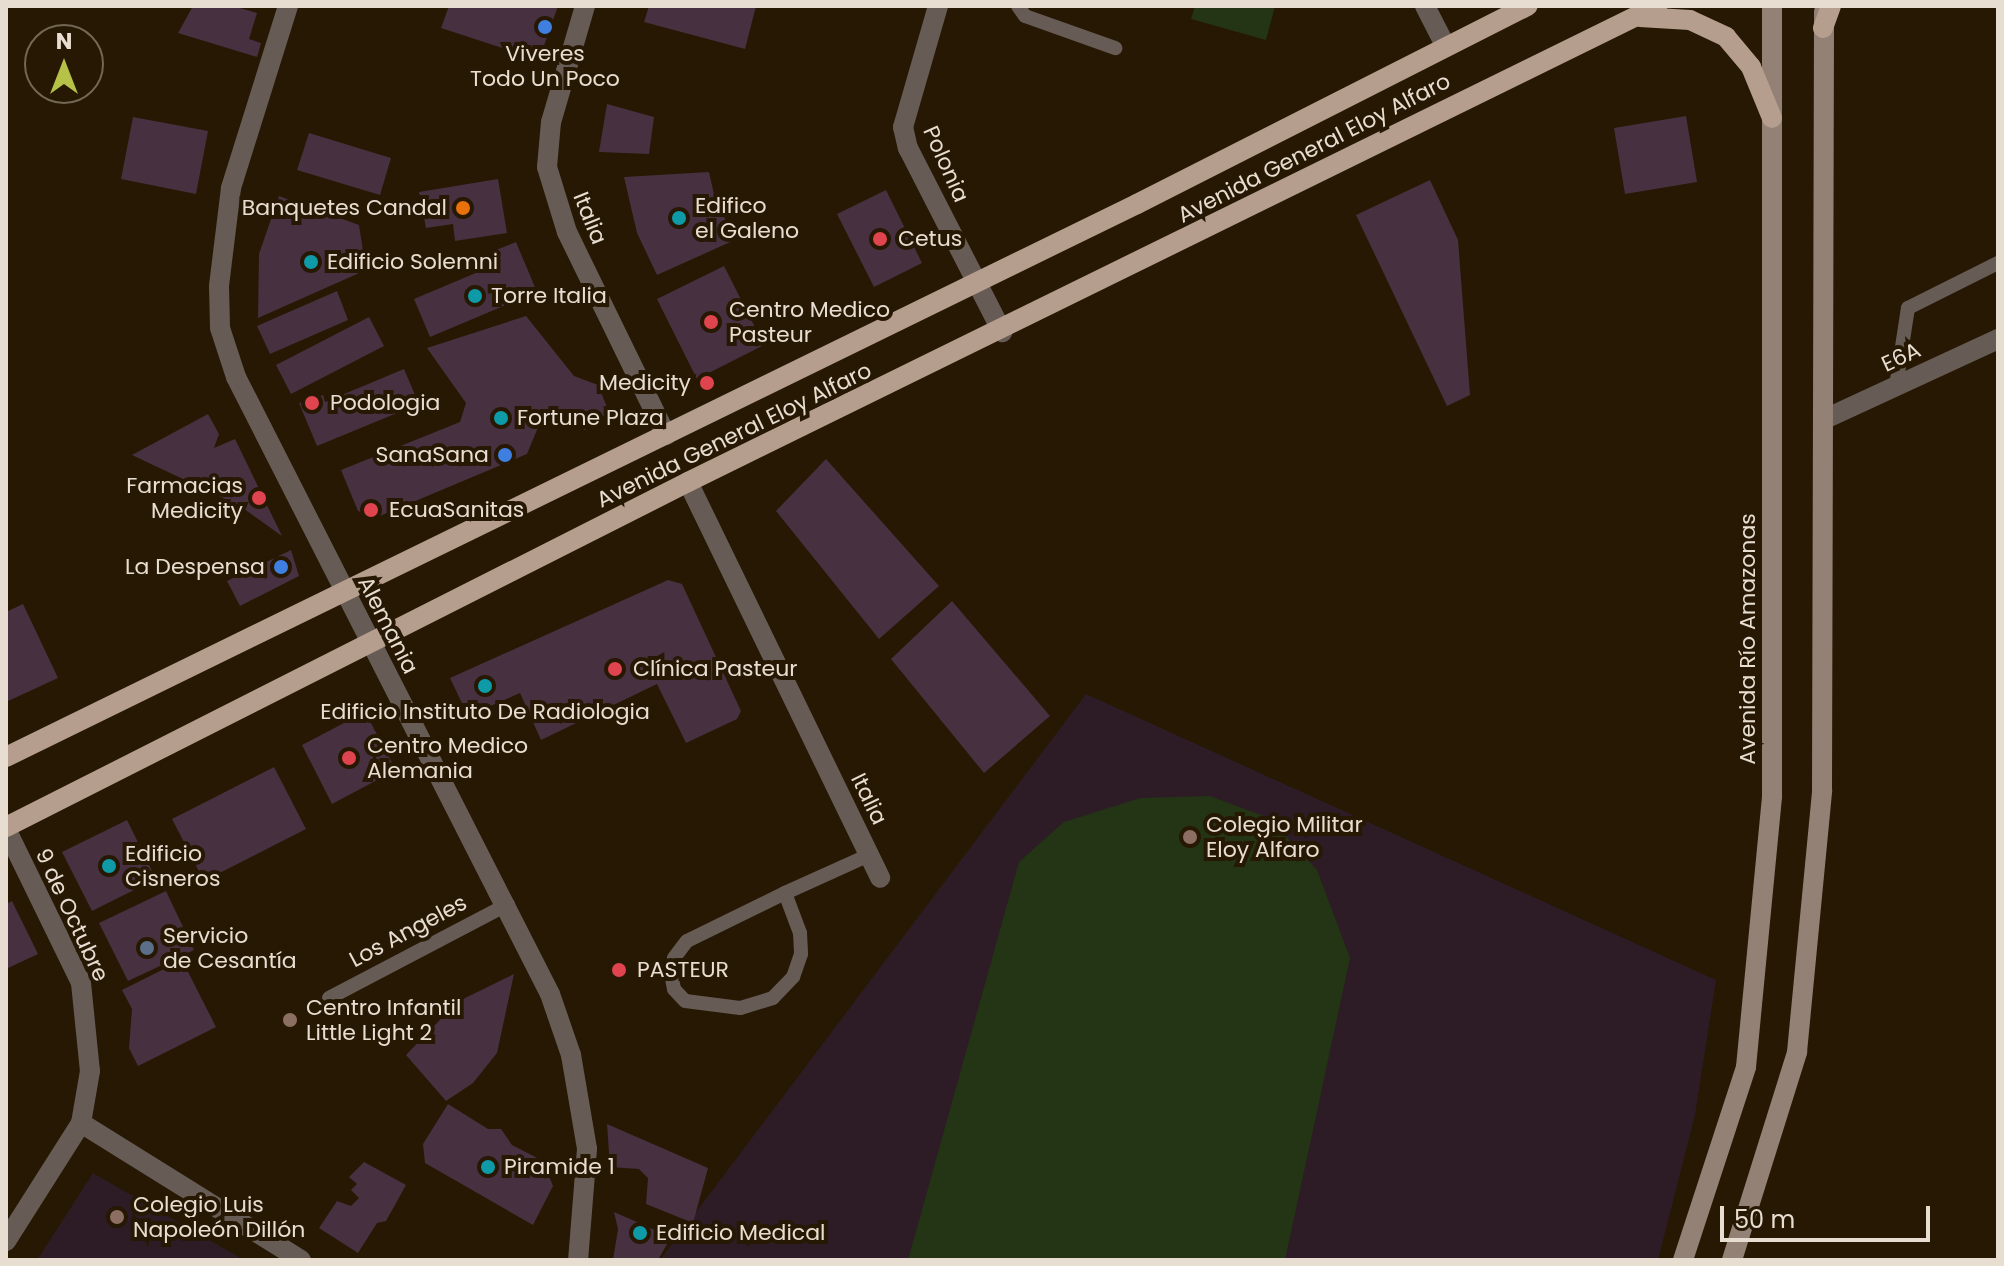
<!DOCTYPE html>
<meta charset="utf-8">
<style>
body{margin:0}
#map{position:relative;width:2004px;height:1266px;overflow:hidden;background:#261803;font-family:Poppins,sans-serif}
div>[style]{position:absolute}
.education>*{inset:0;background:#2d1c25}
.green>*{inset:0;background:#233515}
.building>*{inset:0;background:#473040}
.service>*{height:14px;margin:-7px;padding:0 7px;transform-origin:7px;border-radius:7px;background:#675c55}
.minor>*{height:20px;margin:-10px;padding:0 10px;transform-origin:10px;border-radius:10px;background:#675c55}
.tertiary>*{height:20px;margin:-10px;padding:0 10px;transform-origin:10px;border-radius:10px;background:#675c55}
.secondary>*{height:20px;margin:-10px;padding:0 10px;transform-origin:10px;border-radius:10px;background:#938175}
.primary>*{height:20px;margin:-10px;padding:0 10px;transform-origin:10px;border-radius:10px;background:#b59e8e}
.dots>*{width:22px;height:22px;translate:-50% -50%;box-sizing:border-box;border:4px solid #261803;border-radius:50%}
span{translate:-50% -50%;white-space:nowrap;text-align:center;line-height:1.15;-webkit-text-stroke:8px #261803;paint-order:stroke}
.poi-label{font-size:22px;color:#e7ddd0}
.left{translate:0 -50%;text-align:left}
.right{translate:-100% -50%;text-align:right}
.street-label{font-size:22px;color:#e7ddd0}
.frame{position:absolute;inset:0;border:8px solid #e7ddd0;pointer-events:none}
.north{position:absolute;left:24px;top:24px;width:80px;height:80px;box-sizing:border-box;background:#261803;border:2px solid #736755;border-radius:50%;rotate:0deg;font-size:22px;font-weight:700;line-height:32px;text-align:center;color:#e7ddd0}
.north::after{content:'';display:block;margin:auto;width:28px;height:36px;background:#b6c148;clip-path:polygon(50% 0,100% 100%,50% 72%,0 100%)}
.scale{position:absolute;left:1720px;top:1206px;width:210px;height:36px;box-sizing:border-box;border:4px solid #e7ddd0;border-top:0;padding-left:10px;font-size:24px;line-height:28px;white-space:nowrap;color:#e7ddd0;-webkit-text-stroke:6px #261803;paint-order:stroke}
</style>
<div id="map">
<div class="education">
<i style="clip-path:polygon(1086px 694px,1716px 980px,1695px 1115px,1658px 1260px,660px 1260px)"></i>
<i style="clip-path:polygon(93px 1173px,244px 1260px,37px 1260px)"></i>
</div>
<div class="green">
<i style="clip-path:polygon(1195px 6px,1275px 6px,1266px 40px,1191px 19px)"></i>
<i style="clip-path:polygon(1210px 796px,1269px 818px,1317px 870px,1350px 958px,1285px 1260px,908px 1260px,1019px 862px,1064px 822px,1140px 798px)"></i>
</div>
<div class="building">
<i style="clip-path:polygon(193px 6px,233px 6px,257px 13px,249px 39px,261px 43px,257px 57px,178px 33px)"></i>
<i style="clip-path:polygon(449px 6px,558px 6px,539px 60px,441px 28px)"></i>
<i style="clip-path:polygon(649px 6px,756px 6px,745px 49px,644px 22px)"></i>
<i style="clip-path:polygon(607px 104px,654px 117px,649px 154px,599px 152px)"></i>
<i style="clip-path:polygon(1686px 116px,1697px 182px,1625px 194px,1614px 128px)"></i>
<i style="clip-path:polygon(133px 117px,208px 131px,196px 194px,121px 179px)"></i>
<i style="clip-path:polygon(309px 133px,391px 158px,380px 195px,297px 170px)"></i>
<i style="clip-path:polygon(709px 172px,716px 203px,737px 239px,657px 275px,637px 233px,624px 177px)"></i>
<i style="clip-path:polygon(498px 179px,507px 233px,455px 241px,453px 224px,426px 228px,419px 192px)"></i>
<i style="clip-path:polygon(1430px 180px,1458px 240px,1470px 395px,1447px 406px,1356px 215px)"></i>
<i style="clip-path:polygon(886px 190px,922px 263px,874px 287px,837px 214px)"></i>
<i style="clip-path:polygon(279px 196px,359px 225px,366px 270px,258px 318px,259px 254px)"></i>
<i style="clip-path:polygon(516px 242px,537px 292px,430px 337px,414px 299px,497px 264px,491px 252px)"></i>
<i style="clip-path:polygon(724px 266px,764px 345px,697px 379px,657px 299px)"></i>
<i style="clip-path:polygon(337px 291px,348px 320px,270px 354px,257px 326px)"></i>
<i style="clip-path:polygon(526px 316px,574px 376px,598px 385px,609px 412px,585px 430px,544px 413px,527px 454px,375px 518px,358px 511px,341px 470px,460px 422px,466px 403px,427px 348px)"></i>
<i style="clip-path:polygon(369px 317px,384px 346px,291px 394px,276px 365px)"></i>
<i style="clip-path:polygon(404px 369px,419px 404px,317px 446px,299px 403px,323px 395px,325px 402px)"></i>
<i style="clip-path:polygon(208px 414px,219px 434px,214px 448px,235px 439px,282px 536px,240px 506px,132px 455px)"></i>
<i style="clip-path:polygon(826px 459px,939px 586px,879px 639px,776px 511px)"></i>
<i style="clip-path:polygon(291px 550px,299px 576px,240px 606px,227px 581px)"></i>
<i style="clip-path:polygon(668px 580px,682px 584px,741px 711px,737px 719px,686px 743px,657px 684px,541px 740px,520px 693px,468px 716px,450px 678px)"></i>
<i style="clip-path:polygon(952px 601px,1050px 716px,984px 773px,891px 659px)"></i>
<i style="clip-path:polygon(23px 604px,58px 678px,6px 702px,6px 612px)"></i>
<i style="clip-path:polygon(365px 712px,396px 770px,332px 804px,302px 745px)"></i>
<i style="clip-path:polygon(274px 767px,306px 829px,204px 881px,172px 819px)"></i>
<i style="clip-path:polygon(127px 820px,156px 879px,92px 911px,62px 852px)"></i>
<i style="clip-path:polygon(166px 891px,194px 950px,128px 981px,99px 923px)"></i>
<i style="clip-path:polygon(12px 901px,38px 954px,6px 969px,6px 904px)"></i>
<i style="clip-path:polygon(182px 960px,216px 1027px,138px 1066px,129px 1048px,132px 1009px,122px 990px)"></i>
<i style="clip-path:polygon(514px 974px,497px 1053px,473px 1083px,446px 1101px,406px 1055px,457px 1002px)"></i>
<i style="clip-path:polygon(448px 1104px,488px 1129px,501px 1129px,512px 1145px,543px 1161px,553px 1186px,533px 1225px,425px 1163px,423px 1144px)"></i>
<i style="clip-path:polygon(607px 1124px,708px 1168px,693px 1223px,646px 1204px,648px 1178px,639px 1169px,610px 1167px)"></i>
<i style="clip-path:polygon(364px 1162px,406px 1185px,386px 1221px,377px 1223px,358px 1253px,319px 1228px,337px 1201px,351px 1206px,359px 1198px,351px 1190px,357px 1184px,349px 1177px)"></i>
<i style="clip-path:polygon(614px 1212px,671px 1237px,658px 1260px,613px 1260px,618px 1229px)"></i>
</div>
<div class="service">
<i style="left:1018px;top:6px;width:12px;rotate:55deg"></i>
<i style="left:1025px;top:16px;width:96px;rotate:19.6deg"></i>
<i style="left:1896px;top:386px;width:79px;rotate:-81.3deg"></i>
<i style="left:1908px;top:308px;width:101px;rotate:-26.6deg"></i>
<i style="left:785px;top:893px;width:43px;rotate:69.4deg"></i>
<i style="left:800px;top:933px;width:21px;rotate:87deg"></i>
<i style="left:801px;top:954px;width:24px;rotate:109deg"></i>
<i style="left:793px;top:977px;width:29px;rotate:134deg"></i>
<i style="left:773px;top:998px;width:34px;rotate:163deg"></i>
<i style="left:740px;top:1008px;width:55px;rotate:-172.7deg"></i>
<i style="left:685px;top:1001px;width:16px;rotate:-133deg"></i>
<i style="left:674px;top:989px;width:15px;rotate:-101deg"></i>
<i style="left:671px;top:974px;width:16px;rotate:-79deg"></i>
<i style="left:674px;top:958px;width:21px;rotate:-53deg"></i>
<i style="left:687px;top:941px;width:109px;rotate:-26.1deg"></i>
<i style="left:785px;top:893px;width:92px;rotate:-24.3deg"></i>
<i style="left:329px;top:998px;width:202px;rotate:-27.7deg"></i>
</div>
<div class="minor">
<i style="left:288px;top:6px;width:191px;rotate:107.4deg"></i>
<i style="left:231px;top:188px;width:99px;rotate:97deg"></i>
<i style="left:219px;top:286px;width:42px;rotate:88.6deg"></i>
<i style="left:220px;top:328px;width:52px;rotate:71.9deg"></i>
<i style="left:236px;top:377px;width:692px;rotate:63.03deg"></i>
<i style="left:550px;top:994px;width:65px;rotate:71deg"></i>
<i style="left:571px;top:1055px;width:95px;rotate:80.3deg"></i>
<i style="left:587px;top:1149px;width:111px;rotate:94.6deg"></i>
<i style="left:585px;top:6px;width:121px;rotate:106.3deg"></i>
<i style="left:551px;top:122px;width:45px;rotate:95.1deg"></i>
<i style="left:547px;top:167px;width:68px;rotate:72.9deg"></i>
<i style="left:567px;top:232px;width:226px;rotate:64deg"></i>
<i style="left:938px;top:6px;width:126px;rotate:106.1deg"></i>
<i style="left:903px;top:127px;width:22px;rotate:77deg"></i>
<i style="left:908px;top:148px;width:207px;rotate:62.9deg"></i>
<i style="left:1425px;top:6px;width:44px;rotate:62.9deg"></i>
<i style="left:1825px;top:419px;width:191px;rotate:-24.8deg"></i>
<i style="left:688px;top:482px;width:440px;rotate:64.1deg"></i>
<i style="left:81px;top:1123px;width:259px;rotate:31.9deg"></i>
</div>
<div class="tertiary">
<i style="left:6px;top:829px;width:171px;rotate:64deg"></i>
<i style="left:81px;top:983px;width:88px;rotate:84.2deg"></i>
<i style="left:90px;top:1071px;width:53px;rotate:99.8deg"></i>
<i style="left:81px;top:1123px;width:140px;rotate:122.4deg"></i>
</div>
<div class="secondary">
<i style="left:1683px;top:1260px;width:203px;rotate:-71.9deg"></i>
<i style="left:1746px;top:1067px;width:272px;rotate:-84.5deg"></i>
<i style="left:1772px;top:796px;width:790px;rotate:-90deg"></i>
<i style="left:1732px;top:1260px;width:218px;rotate:-72.6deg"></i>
<i style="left:1797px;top:1052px;width:263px;rotate:-84.5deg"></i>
<i style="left:1822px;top:790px;width:779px;rotate:-89.85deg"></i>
</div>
<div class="primary">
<i style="left:1640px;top:17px;width:50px;rotate:3.4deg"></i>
<i style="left:1690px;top:20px;width:40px;rotate:25deg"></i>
<i style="left:1726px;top:37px;width:39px;rotate:50deg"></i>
<i style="left:1751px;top:67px;width:55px;rotate:67.6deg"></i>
<i style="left:1823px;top:28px;width:23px;rotate:-70deg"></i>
<i style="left:6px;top:757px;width:1259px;rotate:-26.06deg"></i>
<i style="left:1137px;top:204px;width:438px;rotate:-26.9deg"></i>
<i style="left:6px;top:827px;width:764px;rotate:-26.83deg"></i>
<i style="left:688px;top:482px;width:1080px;rotate:-26.16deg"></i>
</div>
<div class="dots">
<i style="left:545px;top:27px;background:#3f7fe0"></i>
<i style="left:463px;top:208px;background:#e8710a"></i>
<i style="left:679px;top:218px;background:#0f9aa8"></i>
<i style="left:880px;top:239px;background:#e0444e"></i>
<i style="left:311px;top:262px;background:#0f9aa8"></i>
<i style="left:475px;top:296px;background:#0f9aa8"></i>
<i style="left:711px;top:322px;background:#e0444e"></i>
<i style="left:707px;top:383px;background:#e0444e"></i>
<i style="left:312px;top:403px;background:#e0444e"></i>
<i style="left:501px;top:418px;background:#0f9aa8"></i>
<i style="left:505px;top:455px;background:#3f7fe0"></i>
<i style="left:259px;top:498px;background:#e0444e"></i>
<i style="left:371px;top:510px;background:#e0444e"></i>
<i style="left:281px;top:567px;background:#3f7fe0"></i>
<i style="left:615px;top:669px;background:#e0444e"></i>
<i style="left:485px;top:686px;background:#0f9aa8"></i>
<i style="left:349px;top:758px;background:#e0444e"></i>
<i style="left:1190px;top:837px;background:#8d6e63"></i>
<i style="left:109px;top:866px;background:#0f9aa8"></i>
<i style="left:147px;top:948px;background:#5c6f8a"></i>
<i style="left:619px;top:970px;background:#e0444e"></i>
<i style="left:290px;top:1020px;background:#8d6e63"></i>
<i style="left:488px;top:1167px;background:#0f9aa8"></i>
<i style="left:117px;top:1217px;background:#8d6e63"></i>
<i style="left:640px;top:1233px;background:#0f9aa8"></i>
</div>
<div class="poi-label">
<span style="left:545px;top:66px">Viveres<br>Todo Un Poco</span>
<span class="left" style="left:695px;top:218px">Edifico<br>el Galeno</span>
<span class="right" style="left:447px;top:208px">Banquetes Candal</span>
<span class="left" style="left:898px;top:239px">Cetus</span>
<span class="left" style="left:327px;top:262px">Edificio Solemni</span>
<span class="left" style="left:491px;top:296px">Torre Italia</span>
<span class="left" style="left:729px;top:322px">Centro Medico<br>Pasteur</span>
<span class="right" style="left:691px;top:383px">Medicity</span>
<span class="left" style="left:330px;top:403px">Podologia</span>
<span class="left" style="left:517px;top:418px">Fortune Plaza</span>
<span class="right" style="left:489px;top:455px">SanaSana</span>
<span class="right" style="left:243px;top:498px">Farmacias<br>Medicity</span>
<span class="left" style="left:389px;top:510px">EcuaSanitas</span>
<span class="right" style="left:265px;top:567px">La Despensa</span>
<span class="left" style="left:633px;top:669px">Clínica Pasteur</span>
<span style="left:485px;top:712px">Edificio Instituto De Radiologia</span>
<span class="left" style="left:367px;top:758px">Centro Medico<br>Alemania</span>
<span class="left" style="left:1206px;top:837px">Colegio Militar<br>Eloy Alfaro</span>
<span class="left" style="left:125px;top:866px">Edificio<br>Cisneros</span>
<span class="left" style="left:163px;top:948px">Servicio<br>de Cesantía</span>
<span class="left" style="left:637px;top:970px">PASTEUR</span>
<span class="left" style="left:306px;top:1020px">Centro Infantil<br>Little Light 2</span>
<span class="left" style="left:504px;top:1167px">Piramide 1</span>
<span class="left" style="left:133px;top:1217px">Colegio Luis<br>Napoleón Dillón</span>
<span class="left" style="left:656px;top:1233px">Edificio Medical</span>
</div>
<div class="street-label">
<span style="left:1314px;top:148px;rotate:-27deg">Avenida General Eloy Alfaro</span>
<span style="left:946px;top:164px;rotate:66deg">Polonia</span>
<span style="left:590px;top:218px;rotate:68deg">Italia</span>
<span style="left:1901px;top:357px;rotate:-25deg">E6A</span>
<span style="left:734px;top:435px;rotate:-26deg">Avenida General Eloy Alfaro</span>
<span style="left:388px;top:625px;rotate:63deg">Alemania</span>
<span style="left:1748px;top:639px;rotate:-90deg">Avenida Río Amazonas</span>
<span style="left:869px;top:799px;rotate:64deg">Italia</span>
<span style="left:72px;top:915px;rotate:65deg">9 de Octubre</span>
<span style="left:408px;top:931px;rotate:-28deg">Los Angeles</span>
</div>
<div class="frame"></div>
<div class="north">N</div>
<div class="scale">50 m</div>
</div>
